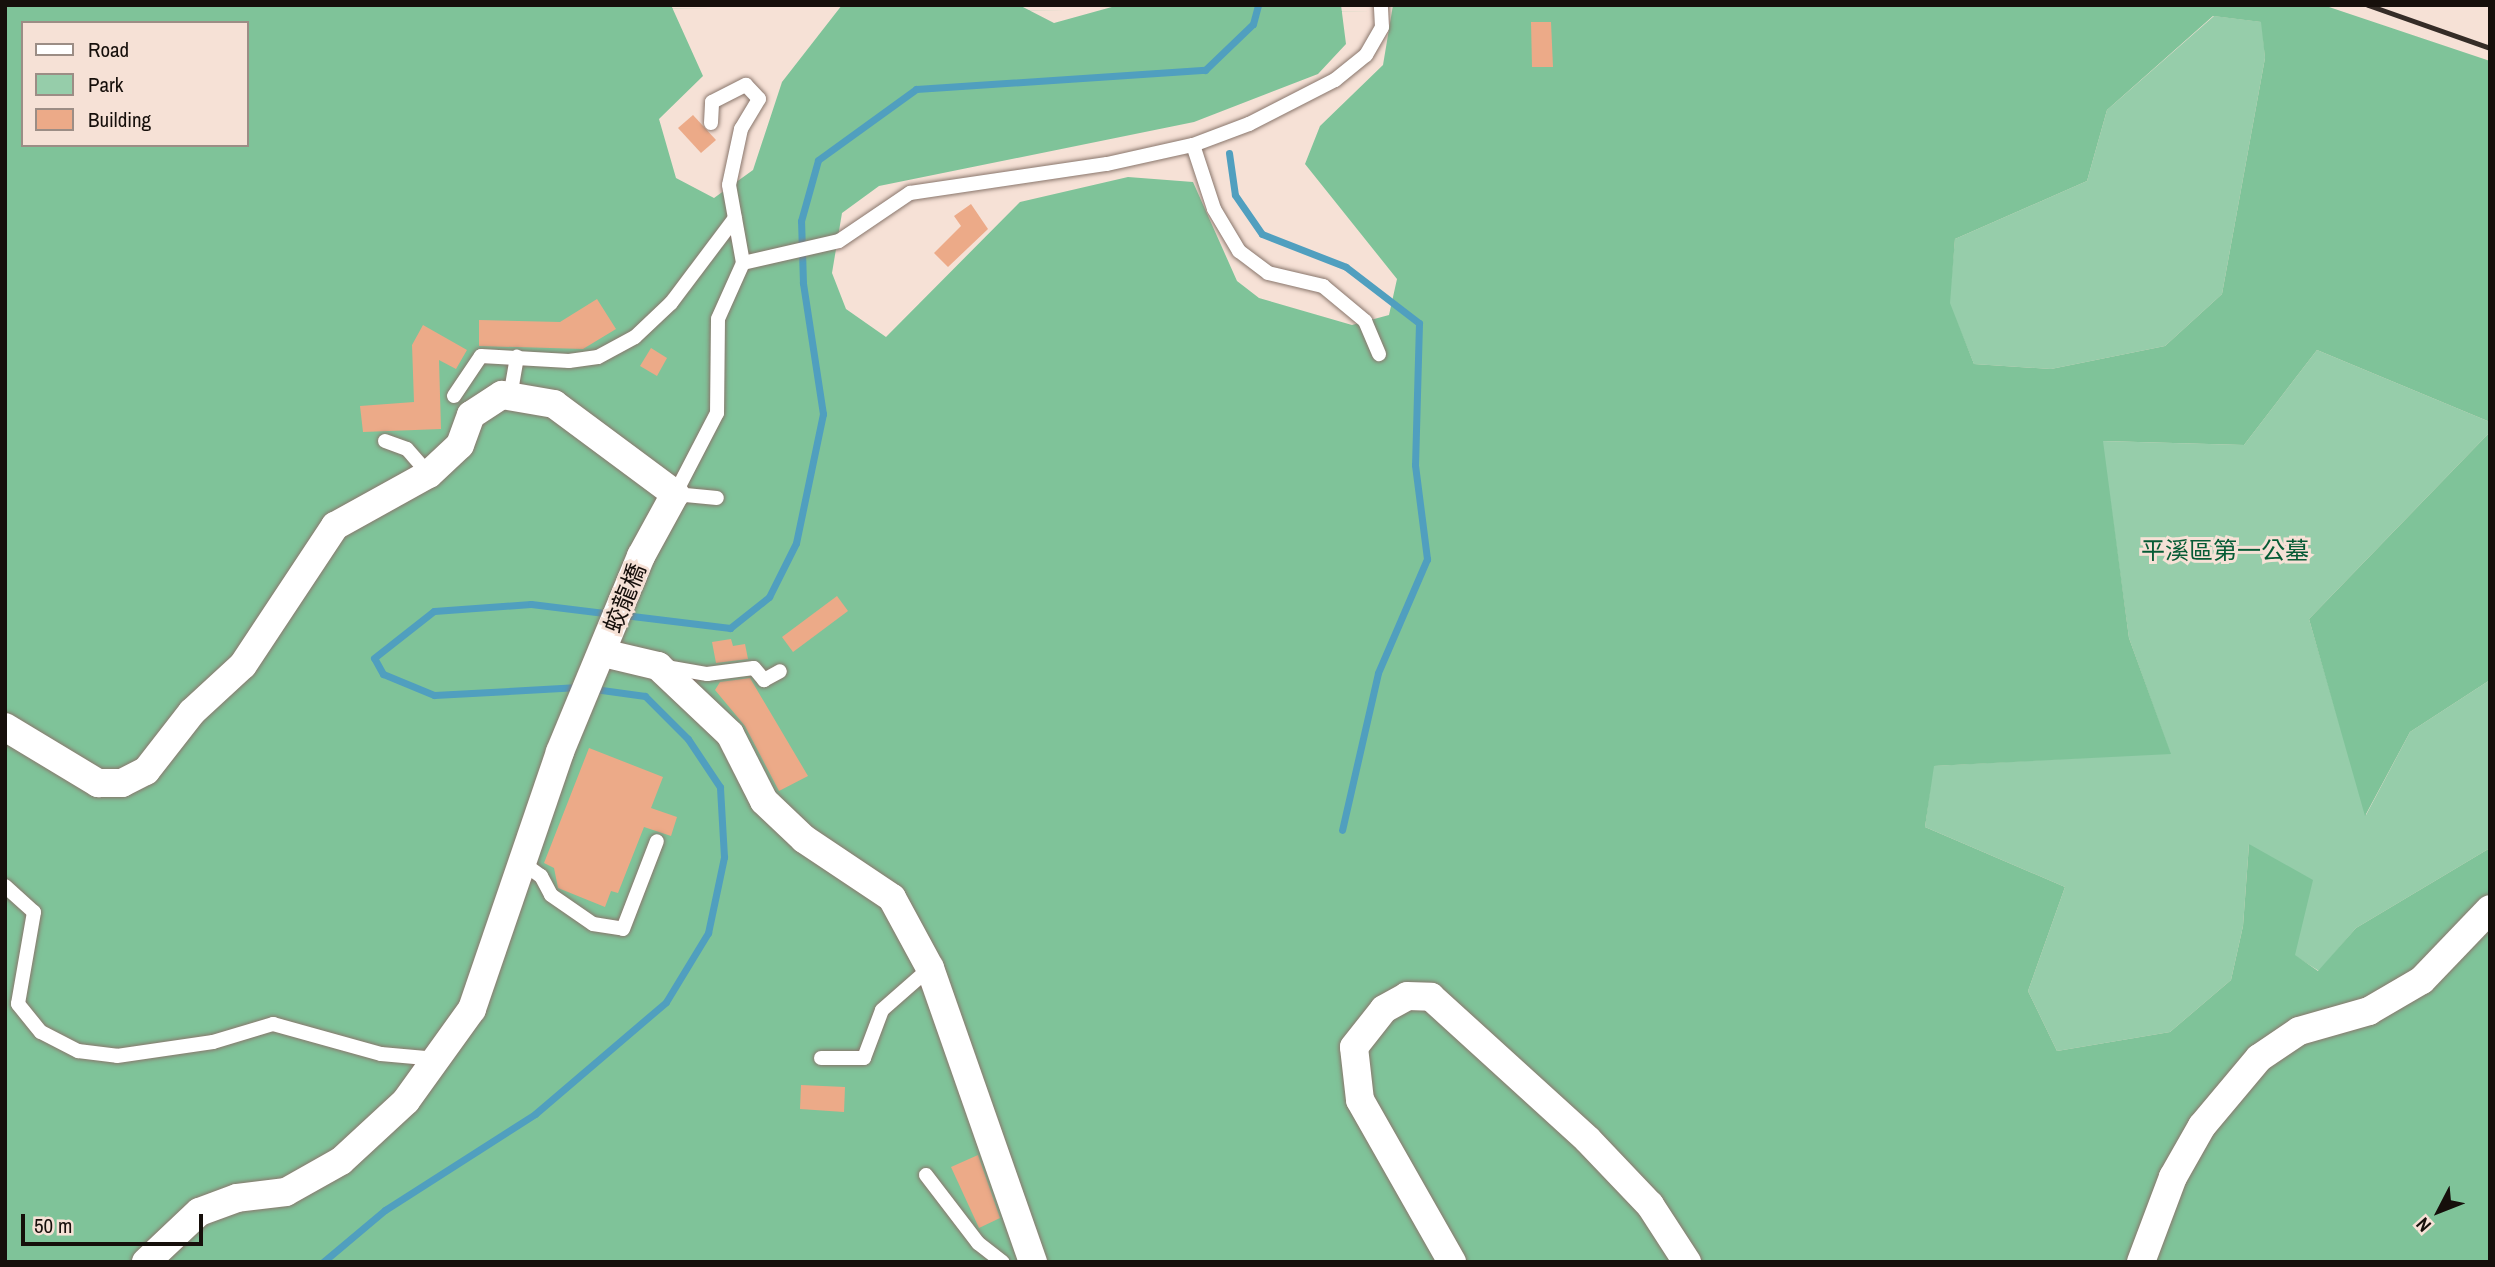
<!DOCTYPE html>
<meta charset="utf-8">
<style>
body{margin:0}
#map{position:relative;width:2495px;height:1267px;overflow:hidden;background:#f6e1d6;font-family:"Archivo Narrow","Noto Sans TC",sans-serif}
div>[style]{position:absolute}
.green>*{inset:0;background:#96cdaa}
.forest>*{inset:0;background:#7fc399}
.stream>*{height:7px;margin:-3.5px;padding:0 3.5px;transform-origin:3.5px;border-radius:3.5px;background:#509fbf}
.building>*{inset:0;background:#ecaa88}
.roads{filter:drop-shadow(0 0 2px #89766c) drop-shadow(0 0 2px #89766c)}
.service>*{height:14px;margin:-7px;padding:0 7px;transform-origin:7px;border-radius:7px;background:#fff}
.minor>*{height:28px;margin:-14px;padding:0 14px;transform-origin:14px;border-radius:14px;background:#fff}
.rail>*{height:5px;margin:-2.5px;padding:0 2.5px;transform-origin:2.5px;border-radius:2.5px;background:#352c27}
span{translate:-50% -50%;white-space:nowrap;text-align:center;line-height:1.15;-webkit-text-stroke:6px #f6e1d6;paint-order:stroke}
.park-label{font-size:24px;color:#065b35}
.street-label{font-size:24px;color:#160f0b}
.frame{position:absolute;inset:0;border:7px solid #160f0b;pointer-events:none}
.legend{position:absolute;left:21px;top:21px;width:228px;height:126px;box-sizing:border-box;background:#f6e1d6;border:2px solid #9c8d85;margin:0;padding:9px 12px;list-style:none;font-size:21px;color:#160f0b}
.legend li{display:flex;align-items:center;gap:14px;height:35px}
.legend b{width:35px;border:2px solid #9c8d85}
.north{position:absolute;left:2404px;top:1176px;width:70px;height:70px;-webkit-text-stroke:5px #f6e1d6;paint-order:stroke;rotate:228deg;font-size:19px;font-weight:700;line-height:28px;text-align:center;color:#160f0b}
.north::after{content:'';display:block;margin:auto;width:24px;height:32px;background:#160f0b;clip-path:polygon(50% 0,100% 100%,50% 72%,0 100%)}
.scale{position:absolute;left:21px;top:1214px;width:182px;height:32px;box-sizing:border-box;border:4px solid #160f0b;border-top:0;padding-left:9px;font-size:21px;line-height:24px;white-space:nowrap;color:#160f0b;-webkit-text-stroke:5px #f6e1d6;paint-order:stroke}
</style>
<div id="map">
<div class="green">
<i style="clip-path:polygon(2214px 16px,2262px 22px,2265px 58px,2222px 294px,2165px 346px,2051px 369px,1974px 364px,1949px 303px,1955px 239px,2087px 181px,2107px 110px)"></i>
<i style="clip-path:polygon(2317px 350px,2490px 422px,2490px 432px,2309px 619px,2366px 815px,2410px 732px,2490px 680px,2490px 848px,2356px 928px,2319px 971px,2295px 956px,2249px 844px,2243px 926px,2231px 980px,2170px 1032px,2057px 1051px,2028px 991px,2065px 887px,1925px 827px,1933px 766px,2170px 753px,2129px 638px,2102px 441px,2244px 445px)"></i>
</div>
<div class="forest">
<i style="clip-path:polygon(evenodd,5px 5px,671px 5px,703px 76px,659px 119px,676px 178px,714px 198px,753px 170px,782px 82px,842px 5px,1019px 5px,1054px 23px,1119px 5px,1341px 5px,1346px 44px,1318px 74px,1194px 122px,879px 186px,842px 213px,832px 273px,846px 309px,886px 337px,1020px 202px,1128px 177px,1193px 182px,1237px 281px,1259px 298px,1352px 325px,1389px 315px,1397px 279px,1305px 164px,1320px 126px,1383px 65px,1393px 5px,2323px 5px,2490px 61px,2490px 422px,2317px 350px,2244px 445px,2103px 441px,2129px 638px,2171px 754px,1934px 766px,1925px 827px,2065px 887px,2028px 991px,2057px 1051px,2170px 1032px,2231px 980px,2243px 926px,2249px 844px,2313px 880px,2295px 955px,2318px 971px,2356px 928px,2490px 848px,2490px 1262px,5px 1262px,5px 5px,2213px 16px,2261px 22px,2265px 58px,2222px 294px,2165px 346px,2051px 369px,1974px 364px,1950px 303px,1955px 239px,2087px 181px,2107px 110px,2213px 16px,5px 5px,23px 23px,247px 23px,247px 145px,23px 145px,23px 23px)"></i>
<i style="clip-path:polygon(2490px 432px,2490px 680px,2410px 732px,2365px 816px,2309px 619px)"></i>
</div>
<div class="stream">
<i style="left:1229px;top:153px;width:42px;rotate:81.9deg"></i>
<i style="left:1235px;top:195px;width:47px;rotate:55.3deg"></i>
<i style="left:1262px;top:234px;width:90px;rotate:21.4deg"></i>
<i style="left:1346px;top:267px;width:92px;rotate:37.5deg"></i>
<i style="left:1419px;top:323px;width:142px;rotate:91.6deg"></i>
<i style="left:1415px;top:465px;width:95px;rotate:82.7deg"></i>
<i style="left:1427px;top:559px;width:124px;rotate:113.3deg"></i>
<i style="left:1378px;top:673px;width:161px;rotate:102.9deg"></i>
<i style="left:624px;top:615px;width:107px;rotate:7deg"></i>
<i style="left:730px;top:628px;width:50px;rotate:-38.5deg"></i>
<i style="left:769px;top:597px;width:60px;rotate:-63.4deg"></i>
<i style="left:796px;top:543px;width:132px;rotate:-78.2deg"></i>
<i style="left:823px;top:414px;width:133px;rotate:-98.7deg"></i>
<i style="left:803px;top:283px;width:62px;rotate:-91.8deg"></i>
<i style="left:801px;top:221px;width:63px;rotate:-74.4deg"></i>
<i style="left:818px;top:160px;width:121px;rotate:-35.9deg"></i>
<i style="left:916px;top:89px;width:290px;rotate:-3.8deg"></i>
<i style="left:1205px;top:70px;width:66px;rotate:-43.8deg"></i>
<i style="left:1253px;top:24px;width:20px;rotate:-75deg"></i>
<i style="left:579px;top:687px;width:145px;rotate:176.8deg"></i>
<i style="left:434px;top:695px;width:55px;rotate:-157.6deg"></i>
<i style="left:383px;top:674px;width:18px;rotate:-119deg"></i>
<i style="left:374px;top:658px;width:76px;rotate:-38.1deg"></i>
<i style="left:434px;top:611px;width:97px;rotate:-4.1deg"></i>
<i style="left:531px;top:604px;width:82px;rotate:7deg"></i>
<i style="left:323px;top:1262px;width:81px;rotate:-40deg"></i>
<i style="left:385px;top:1210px;width:178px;rotate:-32.6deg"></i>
<i style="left:535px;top:1114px;width:172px;rotate:-40.5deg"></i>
<i style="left:666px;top:1002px;width:81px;rotate:-58.7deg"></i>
<i style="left:708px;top:933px;width:78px;rotate:-78.1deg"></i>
<i style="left:724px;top:857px;width:70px;rotate:-93.3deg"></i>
<i style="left:720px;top:787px;width:58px;rotate:-123.7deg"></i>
<i style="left:688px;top:739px;width:61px;rotate:-135deg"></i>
<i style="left:645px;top:696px;width:51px;rotate:-172.2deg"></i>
</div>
<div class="building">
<i style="clip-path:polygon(1531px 22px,1551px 22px,1553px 67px,1532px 67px)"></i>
<i style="clip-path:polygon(693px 115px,716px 140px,701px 153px,678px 128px)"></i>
<i style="clip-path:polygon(971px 204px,988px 229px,948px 267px,934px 253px,961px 226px,954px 216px)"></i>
<i style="clip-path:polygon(597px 299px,616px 329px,583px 349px,479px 346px,479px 320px,560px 322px)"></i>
<i style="clip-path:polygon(423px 325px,467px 350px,456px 369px,439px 360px,441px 429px,363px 432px,360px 406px,414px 402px,412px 345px)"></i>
<i style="clip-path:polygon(651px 348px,667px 358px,657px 376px,640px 366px)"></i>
<i style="clip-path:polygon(837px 596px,848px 611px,793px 652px,782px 637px)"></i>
<i style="clip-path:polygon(731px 639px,733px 646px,745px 644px,748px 659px,716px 663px,712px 642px)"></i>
<i style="clip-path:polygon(750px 678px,808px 776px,779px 791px,745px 726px,715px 690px,720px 682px)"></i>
<i style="clip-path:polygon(589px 748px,663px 777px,651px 808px,677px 817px,671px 836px,644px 827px,618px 893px,611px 891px,605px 907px,558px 888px,554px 868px,544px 863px)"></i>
<i style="clip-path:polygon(801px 1085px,845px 1087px,844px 1112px,800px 1109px)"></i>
<i style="clip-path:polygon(978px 1155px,1000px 1218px,979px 1228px,951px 1167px)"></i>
</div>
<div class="roads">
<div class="service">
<i style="left:711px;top:123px;width:21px;rotate:-87deg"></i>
<i style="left:712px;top:102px;width:38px;rotate:-27deg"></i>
<i style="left:746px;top:85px;width:19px;rotate:47deg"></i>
<i style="left:759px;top:99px;width:35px;rotate:121deg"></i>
<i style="left:741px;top:129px;width:57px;rotate:102.1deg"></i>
<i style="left:729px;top:185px;width:79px;rotate:79.8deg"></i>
<i style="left:743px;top:263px;width:61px;rotate:114.1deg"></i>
<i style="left:718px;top:319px;width:94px;rotate:90.6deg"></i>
<i style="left:717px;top:413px;width:91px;rotate:117.4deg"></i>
<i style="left:675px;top:494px;width:42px;rotate:5.4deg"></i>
<i style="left:1193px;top:145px;width:67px;rotate:71.8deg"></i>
<i style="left:1214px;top:209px;width:49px;rotate:59.2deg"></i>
<i style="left:1239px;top:251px;width:36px;rotate:37deg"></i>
<i style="left:1268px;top:273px;width:57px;rotate:13.3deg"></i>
<i style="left:1323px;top:286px;width:55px;rotate:39.8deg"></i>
<i style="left:1365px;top:321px;width:36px;rotate:67deg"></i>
<i style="left:743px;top:263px;width:98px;rotate:-12.9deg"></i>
<i style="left:839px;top:241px;width:86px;rotate:-34.1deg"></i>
<i style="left:910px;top:193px;width:199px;rotate:-8.4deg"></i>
<i style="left:1107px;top:164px;width:88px;rotate:-12.5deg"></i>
<i style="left:1193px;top:145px;width:60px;rotate:-20.6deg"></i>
<i style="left:1249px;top:124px;width:97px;rotate:-27.1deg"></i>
<i style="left:1335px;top:80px;width:40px;rotate:-39deg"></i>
<i style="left:1366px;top:55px;width:32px;rotate:-60deg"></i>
<i style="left:1382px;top:27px;width:22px;rotate:-93deg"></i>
<i style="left:454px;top:396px;width:48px;rotate:-56deg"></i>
<i style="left:481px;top:356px;width:88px;rotate:3.3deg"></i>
<i style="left:569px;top:361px;width:29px;rotate:-8deg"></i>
<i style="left:598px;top:357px;width:42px;rotate:-28.4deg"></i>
<i style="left:635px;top:337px;width:50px;rotate:-43.4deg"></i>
<i style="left:671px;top:303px;width:106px;rotate:-53deg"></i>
<i style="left:510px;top:397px;width:41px;rotate:-80.1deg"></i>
<i style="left:385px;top:441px;width:23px;rotate:20deg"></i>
<i style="left:407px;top:449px;width:33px;rotate:49deg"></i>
<i style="left:666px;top:667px;width:42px;rotate:9.7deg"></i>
<i style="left:707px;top:674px;width:47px;rotate:-7.3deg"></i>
<i style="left:754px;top:668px;width:16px;rotate:50deg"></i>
<i style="left:764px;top:680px;width:18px;rotate:-29deg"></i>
<i style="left:520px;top:861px;width:26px;rotate:36deg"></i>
<i style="left:541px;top:876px;width:21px;rotate:62deg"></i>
<i style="left:551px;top:895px;width:51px;rotate:34.6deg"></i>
<i style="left:593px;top:924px;width:30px;rotate:9deg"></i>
<i style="left:623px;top:929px;width:94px;rotate:-68.9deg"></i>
<i style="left:5px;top:886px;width:39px;rotate:42deg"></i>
<i style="left:34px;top:912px;width:93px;rotate:99.9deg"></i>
<i style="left:18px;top:1004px;width:36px;rotate:51deg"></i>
<i style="left:41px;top:1032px;width:42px;rotate:27.2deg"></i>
<i style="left:78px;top:1051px;width:39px;rotate:7deg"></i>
<i style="left:117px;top:1056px;width:97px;rotate:-8.3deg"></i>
<i style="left:213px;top:1042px;width:63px;rotate:-16.7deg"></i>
<i style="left:273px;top:1024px;width:112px;rotate:15.5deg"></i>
<i style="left:381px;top:1054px;width:56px;rotate:5.1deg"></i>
<i style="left:821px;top:1058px;width:43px"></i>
<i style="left:864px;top:1058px;width:51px;rotate:-69.4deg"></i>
<i style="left:882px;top:1010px;width:64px;rotate:-41.2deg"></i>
<i style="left:926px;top:1175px;width:86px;rotate:52.6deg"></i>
<i style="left:978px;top:1243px;width:31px;rotate:38deg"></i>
</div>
<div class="minor">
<i style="left:603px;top:653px;width:57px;rotate:13.3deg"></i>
<i style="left:658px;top:666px;width:99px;rotate:43.4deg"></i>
<i style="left:730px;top:734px;width:75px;rotate:63.1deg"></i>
<i style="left:764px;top:801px;width:55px;rotate:43.5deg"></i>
<i style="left:804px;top:839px;width:106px;rotate:33.8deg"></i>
<i style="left:892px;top:898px;width:80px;rotate:61.5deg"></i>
<i style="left:930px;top:968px;width:312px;rotate:70.7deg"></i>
<i style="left:5px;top:727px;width:109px;rotate:31.1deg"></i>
<i style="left:98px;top:783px;width:24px"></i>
<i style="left:122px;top:783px;width:27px;rotate:-27deg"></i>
<i style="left:146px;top:771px;width:75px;rotate:-52.1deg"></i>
<i style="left:192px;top:712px;width:69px;rotate:-42.7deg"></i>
<i style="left:243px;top:665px;width:167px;rotate:-56.5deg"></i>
<i style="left:335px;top:526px;width:107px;rotate:-29deg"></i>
<i style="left:429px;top:474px;width:42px;rotate:-43.1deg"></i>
<i style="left:460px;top:445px;width:32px;rotate:-70deg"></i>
<i style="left:471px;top:415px;width:37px;rotate:-33deg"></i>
<i style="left:502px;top:395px;width:53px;rotate:9.8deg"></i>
<i style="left:554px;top:404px;width:151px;rotate:36.6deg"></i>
<i style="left:675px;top:494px;width:71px;rotate:118.7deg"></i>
<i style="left:641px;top:556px;width:212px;rotate:112.5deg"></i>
<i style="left:560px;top:752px;width:272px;rotate:108.9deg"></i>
<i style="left:472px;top:1009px;width:113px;rotate:125.7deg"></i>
<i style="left:406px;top:1101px;width:88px;rotate:137.3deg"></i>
<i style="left:341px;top:1161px;width:63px;rotate:150.6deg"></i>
<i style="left:286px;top:1192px;width:49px;rotate:173deg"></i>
<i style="left:237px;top:1198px;width:40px;rotate:159.8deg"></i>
<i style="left:199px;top:1212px;width:73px;rotate:136.7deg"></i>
<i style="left:1452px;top:1262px;width:186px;rotate:-119.6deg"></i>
<i style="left:1360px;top:1100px;width:53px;rotate:-96.5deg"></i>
<i style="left:1354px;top:1047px;width:48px;rotate:-51.7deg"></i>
<i style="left:1384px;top:1009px;width:26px;rotate:-29deg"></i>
<i style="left:1407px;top:996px;width:24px;rotate:2deg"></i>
<i style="left:1431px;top:997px;width:212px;rotate:42.3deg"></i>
<i style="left:1588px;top:1140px;width:90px;rotate:46.4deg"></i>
<i style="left:1650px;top:1205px;width:68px;rotate:57deg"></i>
<i style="left:2141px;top:1262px;width:91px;rotate:-69.4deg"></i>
<i style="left:2173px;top:1177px;width:59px;rotate:-60.4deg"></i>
<i style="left:2202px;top:1126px;width:89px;rotate:-50deg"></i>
<i style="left:2259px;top:1058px;width:48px;rotate:-34deg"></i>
<i style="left:2299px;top:1031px;width:73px;rotate:-15.9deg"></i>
<i style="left:2369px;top:1011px;width:61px;rotate:-30.3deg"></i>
<i style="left:2422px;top:980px;width:98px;rotate:-46.2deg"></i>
</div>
</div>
<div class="rail">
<i style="left:2368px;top:5px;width:129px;rotate:19.4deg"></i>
</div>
<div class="park-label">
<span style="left:2225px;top:551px">平溪區第一公墓</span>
</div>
<div class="street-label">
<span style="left:625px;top:598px;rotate:-68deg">蛟龍橋</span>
</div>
<div class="frame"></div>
<ul class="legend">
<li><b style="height:9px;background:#fff"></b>Road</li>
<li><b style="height:19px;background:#96cdaa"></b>Park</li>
<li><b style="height:19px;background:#ecaa88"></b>Building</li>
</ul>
<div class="north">N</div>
<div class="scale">50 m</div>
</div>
